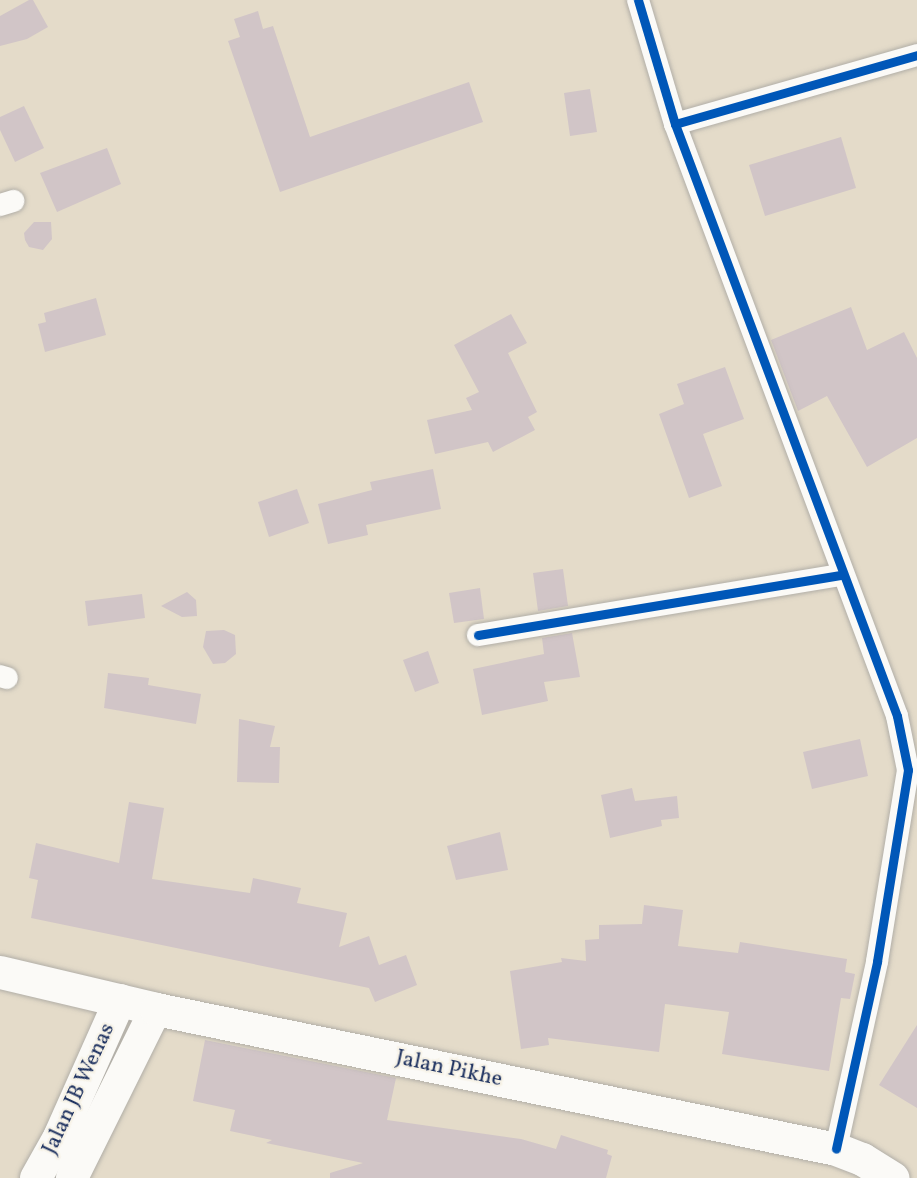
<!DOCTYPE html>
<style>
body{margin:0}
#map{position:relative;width:917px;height:1178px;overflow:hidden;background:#e4dbc9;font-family:Vollkorn,serif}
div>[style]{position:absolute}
.building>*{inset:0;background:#d1c5c7}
.roads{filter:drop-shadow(0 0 2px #b1aea7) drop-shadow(0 0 2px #b1aea7)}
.street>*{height:22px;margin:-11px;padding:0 11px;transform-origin:11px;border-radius:11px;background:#fbfaf7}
.secondary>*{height:32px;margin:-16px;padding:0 16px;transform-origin:16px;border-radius:16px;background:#fbfaf7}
.highway>*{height:33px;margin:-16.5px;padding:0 16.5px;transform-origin:16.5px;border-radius:16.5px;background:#fbfaf7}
.cycleway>*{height:9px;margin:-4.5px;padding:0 4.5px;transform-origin:4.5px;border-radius:4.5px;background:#0057b8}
span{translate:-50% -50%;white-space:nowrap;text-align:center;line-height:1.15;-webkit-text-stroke:4.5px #f7f3e8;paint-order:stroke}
.street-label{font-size:22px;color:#1b2f5e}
</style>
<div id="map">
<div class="building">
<i style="clip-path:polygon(29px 0,33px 0,48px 27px,27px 39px,0 46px,0 16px)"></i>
<i style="clip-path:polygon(258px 11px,263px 29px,273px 26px,310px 137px,469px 82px,483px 122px,280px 192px,228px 41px,240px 37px,234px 19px)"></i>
<i style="clip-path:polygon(590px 89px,597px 132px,570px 136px,564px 93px)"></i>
<i style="clip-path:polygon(24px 106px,44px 148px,15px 162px,0 130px,0 117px)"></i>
<i style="clip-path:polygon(841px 137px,856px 188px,765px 216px,749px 165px)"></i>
<i style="clip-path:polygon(107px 148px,121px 184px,57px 212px,40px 173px)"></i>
<i style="clip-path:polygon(34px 222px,51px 222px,52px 239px,43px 250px,29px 247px,25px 240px,24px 233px)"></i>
<i style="clip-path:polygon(96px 298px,106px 335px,45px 352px,38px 324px,46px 322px,44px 313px)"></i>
<i style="clip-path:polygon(851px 307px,867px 350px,904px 332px,917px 358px,917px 438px,867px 467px,827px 396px,798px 411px,771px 340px)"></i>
<i style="clip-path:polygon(511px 314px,527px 343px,508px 353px,537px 412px,528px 417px,535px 430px,493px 452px,488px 442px,435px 454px,427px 420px,472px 410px,466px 398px,479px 392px,454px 345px)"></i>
<i style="clip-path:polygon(725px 367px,744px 419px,703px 434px,722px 486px,689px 498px,659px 414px,684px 404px,677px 384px)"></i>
<i style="clip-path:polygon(433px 469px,441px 509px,366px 525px,368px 535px,328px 544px,318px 504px,372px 490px,370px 482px)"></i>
<i style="clip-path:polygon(297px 489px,309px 523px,269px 537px,258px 502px)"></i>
<i style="clip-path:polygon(563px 569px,568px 606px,538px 611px,533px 573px)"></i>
<i style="clip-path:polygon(480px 588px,484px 619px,454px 623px,449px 593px)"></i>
<i style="clip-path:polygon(187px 592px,196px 600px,197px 616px,182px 617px,161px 606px)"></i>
<i style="clip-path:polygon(142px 594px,145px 618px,88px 626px,85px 601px)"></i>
<i style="clip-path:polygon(224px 630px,235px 635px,236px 654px,225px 663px,213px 664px,203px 647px,206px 631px)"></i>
<i style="clip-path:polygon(572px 633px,580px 677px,544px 682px,548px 701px,482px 715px,473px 669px,544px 654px,542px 638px)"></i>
<i style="clip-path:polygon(428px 651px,439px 683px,415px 692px,403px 660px)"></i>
<i style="clip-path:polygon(108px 673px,149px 678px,148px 685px,201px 694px,196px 724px,104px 708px)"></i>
<i style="clip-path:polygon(239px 719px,275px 726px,270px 747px,280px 747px,279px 783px,237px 782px)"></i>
<i style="clip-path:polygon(860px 739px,868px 776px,812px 789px,803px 752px)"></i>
<i style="clip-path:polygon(632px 788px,635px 801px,677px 796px,679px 818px,661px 820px,662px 826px,610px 838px,601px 795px)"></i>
<i style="clip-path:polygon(129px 802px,164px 808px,152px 879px,250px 893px,253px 878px,301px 888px,297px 903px,347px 913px,339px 947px,369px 936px,379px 965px,406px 955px,417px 985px,375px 1002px,369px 988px,31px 918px,38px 880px,29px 878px,36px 843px,119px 863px)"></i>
<i style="clip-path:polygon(500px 832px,508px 870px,456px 880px,447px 846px)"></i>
<i style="clip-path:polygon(644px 905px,683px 910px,678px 946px,738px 953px,740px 942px,847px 959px,845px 972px,855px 974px,850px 999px,841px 998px,829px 1071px,722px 1054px,729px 1012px,665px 1004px,659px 1052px,548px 1038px,549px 1045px,521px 1049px,510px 971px,562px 962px,561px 958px,586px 961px,585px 940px,599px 939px,599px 925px,642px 924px)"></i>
<i style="clip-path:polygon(917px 1025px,917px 1108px,879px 1085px)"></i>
<i style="clip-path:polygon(205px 1040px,396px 1078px,387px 1120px,521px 1139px,556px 1149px,561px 1135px,608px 1150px,607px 1154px,612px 1156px,606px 1178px,330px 1178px,330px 1173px,363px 1163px,266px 1143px,272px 1140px,230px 1131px,235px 1110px,193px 1101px)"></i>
</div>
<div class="roads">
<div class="street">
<i style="left:638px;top:0;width:129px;rotate:73.4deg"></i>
<i style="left:675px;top:124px;width:632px;rotate:69.44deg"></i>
<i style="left:897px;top:716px;width:55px;rotate:78.5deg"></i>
<i style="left:908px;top:770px;width:194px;rotate:99.2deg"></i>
<i style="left:877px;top:962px;width:191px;rotate:102.4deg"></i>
<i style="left:675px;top:124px;width:252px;rotate:-15.9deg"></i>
<i style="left:0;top:205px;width:14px;rotate:-17deg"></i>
<i style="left:478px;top:635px;width:369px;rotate:-9.4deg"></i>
<i style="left:0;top:676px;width:7px;rotate:16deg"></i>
</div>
<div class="secondary">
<i style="left:36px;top:1178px;width:47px;rotate:-60.7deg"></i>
<i style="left:59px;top:1137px;width:150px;rotate:-66deg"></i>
<i style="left:72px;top:1178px;width:189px;rotate:-63.6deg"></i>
</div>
<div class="highway">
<i style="left:0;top:972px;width:160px;rotate:13.3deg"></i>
<i style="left:156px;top:1009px;width:694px;rotate:11.63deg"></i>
<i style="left:836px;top:1149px;width:28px;rotate:21deg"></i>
<i style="left:862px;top:1159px;width:36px;rotate:32deg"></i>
</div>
</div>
<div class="cycleway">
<i style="left:638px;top:0;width:129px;rotate:73.4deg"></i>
<i style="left:675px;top:124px;width:632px;rotate:69.44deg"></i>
<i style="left:897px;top:716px;width:55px;rotate:78.5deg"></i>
<i style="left:908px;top:770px;width:194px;rotate:99.2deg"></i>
<i style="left:877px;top:962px;width:191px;rotate:102.4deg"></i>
<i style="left:675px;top:124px;width:252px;rotate:-15.9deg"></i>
<i style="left:478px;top:635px;width:369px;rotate:-9.4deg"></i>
</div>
<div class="street-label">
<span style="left:449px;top:1069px;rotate:12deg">Jalan Pikhe</span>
<span style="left:79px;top:1089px;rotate:-65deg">Jalan JB Wenas</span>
</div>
</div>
